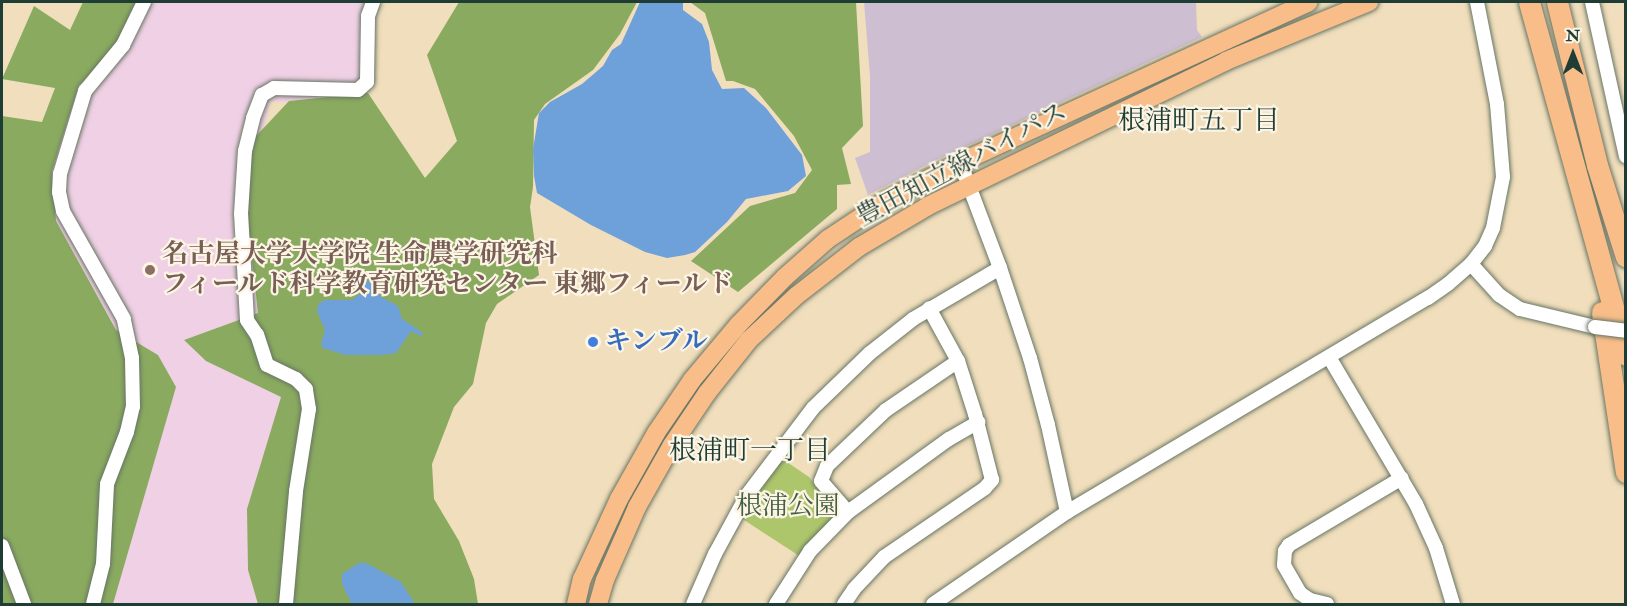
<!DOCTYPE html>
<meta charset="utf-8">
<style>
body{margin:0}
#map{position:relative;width:1627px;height:606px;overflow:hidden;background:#f0debc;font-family:"IM FELL Double Pica","Noto Serif JP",serif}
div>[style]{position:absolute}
.built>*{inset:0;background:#f0d0e5}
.industrial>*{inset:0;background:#cebed2}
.green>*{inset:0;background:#aec66b}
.forest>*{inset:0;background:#8aab5f}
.water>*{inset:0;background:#6ea0d9}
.roads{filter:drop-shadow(0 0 2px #687564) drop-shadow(0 0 2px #687564)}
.minor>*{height:14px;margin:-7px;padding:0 7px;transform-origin:7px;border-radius:7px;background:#fff}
.major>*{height:18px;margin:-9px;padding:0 9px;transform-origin:9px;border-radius:9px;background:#f8bd89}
.highway>*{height:21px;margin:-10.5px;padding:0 10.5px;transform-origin:10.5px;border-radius:10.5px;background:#f8bd89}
.bridges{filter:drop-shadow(0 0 2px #687564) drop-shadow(0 0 2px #687564)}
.minor-bridge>*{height:14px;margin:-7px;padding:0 7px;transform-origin:7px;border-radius:7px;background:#fff}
.dots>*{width:16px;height:16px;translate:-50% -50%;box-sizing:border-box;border:3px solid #fcf5e5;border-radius:50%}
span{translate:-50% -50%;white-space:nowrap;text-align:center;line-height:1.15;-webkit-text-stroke:4.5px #fcf5e5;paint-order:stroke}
.street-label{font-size:26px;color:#1f3d34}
.education-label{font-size:26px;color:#785e54;font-weight:700}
.left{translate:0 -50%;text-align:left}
.shop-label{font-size:26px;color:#366cbe;font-weight:700}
.park-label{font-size:26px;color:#435f42}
.neighbourhood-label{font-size:27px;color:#1f3d34}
.frame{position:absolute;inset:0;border:3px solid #1f3d34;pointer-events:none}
.north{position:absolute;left:1543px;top:24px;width:60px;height:60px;-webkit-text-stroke:4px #fcf5e5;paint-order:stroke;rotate:0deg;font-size:16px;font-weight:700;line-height:24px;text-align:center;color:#1f3d34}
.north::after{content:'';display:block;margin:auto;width:21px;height:27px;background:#1f3d34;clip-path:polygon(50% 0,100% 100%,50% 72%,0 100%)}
</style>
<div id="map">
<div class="built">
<i style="clip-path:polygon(114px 2px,379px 2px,364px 110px,271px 101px,254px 165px,260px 374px,296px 402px,287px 604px,39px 604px,44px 146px)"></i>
</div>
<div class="industrial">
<i style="clip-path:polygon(864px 2px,1196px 2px,1197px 30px,1202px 37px,932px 162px,868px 195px,855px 158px,870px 152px,870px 76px)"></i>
</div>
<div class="green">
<i style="clip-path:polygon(781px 458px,809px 477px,839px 514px,801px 557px,741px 518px)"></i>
</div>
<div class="forest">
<i style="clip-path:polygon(83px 2px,147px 2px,115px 56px,79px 85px,52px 171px,56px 221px,116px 330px,158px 355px,176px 387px,113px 604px,2px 604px,2px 563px,10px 552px,2px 536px,2px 116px,42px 122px,55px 88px,2px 79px,34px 6px,70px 30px)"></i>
<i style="clip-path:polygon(459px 2px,637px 2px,620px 34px,593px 70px,545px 104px,534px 120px,533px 187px,530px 207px,539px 275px,497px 304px,486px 323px,473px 384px,454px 407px,432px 464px,434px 499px,459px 541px,474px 579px,478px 604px,258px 604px,248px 570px,247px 509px,281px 397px,206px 361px,184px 340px,258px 313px,240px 153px,289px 101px,368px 93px,425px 178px,457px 141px,427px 55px)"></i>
<i style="clip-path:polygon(690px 2px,856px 2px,863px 126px,842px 148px,851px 184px,837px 185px,837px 209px,738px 292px,691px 261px,750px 206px,795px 193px,812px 170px,794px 136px,755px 89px,733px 81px,726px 81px,705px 13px)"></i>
</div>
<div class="water">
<i style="clip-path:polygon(640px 2px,683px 2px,683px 10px,702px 24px,709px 42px,712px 70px,722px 89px,744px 88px,766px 108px,802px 155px,806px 176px,788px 191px,746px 199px,727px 222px,695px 252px,685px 255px,667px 258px,645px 252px,591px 225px,537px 193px,534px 176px,533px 149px,539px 113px,550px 102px,582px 84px,603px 66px,612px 50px,621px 44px)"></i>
<i style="clip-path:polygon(362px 280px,371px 282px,381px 297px,398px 306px,402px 319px,423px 333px,421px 336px,411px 331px,396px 353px,382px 355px,345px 355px,323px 348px,321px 345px,325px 330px,317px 311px,319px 303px,326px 300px,352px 300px,360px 294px)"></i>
<i style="clip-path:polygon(359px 563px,366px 563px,401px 582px,415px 604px,352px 604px,342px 584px,342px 574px)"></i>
</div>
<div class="roads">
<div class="minor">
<i style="left:1592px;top:2px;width:158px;rotate:77.6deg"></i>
<i style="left:960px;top:162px;width:113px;rotate:69.3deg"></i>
<i style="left:1000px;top:268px;width:95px;rotate:71.6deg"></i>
<i style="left:1030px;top:358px;width:69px;rotate:75deg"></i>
<i style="left:1048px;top:425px;width:89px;rotate:77.7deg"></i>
<i style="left:1471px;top:264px;width:42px;rotate:47.9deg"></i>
<i style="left:1499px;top:295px;width:25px;rotate:34deg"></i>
<i style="left:1520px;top:309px;width:77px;rotate:13.5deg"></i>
<i style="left:1329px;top:357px;width:171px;rotate:59.4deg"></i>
<i style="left:1416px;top:504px;width:48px;rotate:65.6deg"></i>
<i style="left:1436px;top:548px;width:59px;rotate:73.1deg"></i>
<i style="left:848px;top:512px;width:41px;rotate:-131.1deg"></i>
<i style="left:821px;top:481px;width:16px;rotate:-68deg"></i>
<i style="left:827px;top:466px;width:81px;rotate:-43.5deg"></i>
<i style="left:886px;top:410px;width:87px;rotate:-34.2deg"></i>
<i style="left:2px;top:546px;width:62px;rotate:69.2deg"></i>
<i style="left:93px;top:604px;width:41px;rotate:-76deg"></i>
<i style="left:103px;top:564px;width:80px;rotate:-87.1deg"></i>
<i style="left:107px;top:484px;width:56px;rotate:-69deg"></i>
<i style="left:127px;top:432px;width:26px;rotate:-77deg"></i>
<i style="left:133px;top:407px;width:49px;rotate:-91.2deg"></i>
<i style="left:132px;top:358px;width:40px;rotate:-102deg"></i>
<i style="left:124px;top:319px;width:124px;rotate:-119.5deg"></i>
<i style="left:63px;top:211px;width:19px;rotate:-102deg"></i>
<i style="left:59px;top:192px;width:18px;rotate:-87deg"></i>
<i style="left:60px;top:174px;width:87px;rotate:-73.2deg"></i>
<i style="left:85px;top:91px;width:60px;rotate:-50.4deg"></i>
<i style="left:123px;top:45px;width:48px;rotate:-64deg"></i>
<i style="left:286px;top:604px;width:113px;rotate:-84.9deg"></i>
<i style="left:296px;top:491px;width:83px;rotate:-81deg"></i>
<i style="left:309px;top:409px;width:20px;rotate:-99deg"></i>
<i style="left:306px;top:389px;width:14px;rotate:-135deg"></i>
<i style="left:296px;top:379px;width:32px;rotate:-154deg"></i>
<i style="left:267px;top:365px;width:32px;rotate:-108deg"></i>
<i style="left:257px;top:335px;width:18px;rotate:-124deg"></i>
<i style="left:247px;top:320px;width:106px;rotate:-93.2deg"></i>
<i style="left:241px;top:214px;width:63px;rotate:-86.4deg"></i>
<i style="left:245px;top:151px;width:34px;rotate:-76deg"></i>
<i style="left:253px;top:118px;width:25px;rotate:-69deg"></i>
<i style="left:262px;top:95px;width:14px;rotate:-30deg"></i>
<i style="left:274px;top:88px;width:84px;rotate:1.4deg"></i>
<i style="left:358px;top:90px;width:12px;rotate:-42deg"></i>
<i style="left:367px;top:82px;width:66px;rotate:-89.1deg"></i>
<i style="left:368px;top:16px;width:15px;rotate:-70deg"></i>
<i style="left:693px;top:604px;width:55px;rotate:-66.3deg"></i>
<i style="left:715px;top:554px;width:67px;rotate:-61.5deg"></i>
<i style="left:747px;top:495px;width:109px;rotate:-52.8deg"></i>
<i style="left:813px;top:408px;width:79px;rotate:-44deg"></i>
<i style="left:870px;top:353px;width:55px;rotate:-38.3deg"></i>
<i style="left:913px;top:319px;width:101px;rotate:-30.4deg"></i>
<i style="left:776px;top:604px;width:63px;rotate:-57.3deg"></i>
<i style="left:810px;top:551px;width:54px;rotate:-45.7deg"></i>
<i style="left:848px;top:512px;width:125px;rotate:-35.9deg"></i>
<i style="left:949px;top:439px;width:34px;rotate:-30deg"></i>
<i style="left:844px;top:604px;width:18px;rotate:-56deg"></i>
<i style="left:854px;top:589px;width:44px;rotate:-46.8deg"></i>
<i style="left:884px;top:557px;width:122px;rotate:-34.3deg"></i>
<i style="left:985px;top:488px;width:11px;rotate:-49deg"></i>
<i style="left:992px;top:480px;width:68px;rotate:-104.4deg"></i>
<i style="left:975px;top:414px;width:56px;rotate:-107.8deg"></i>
<i style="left:958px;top:361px;width:60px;rotate:-118.7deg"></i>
<i style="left:933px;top:604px;width:163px;rotate:-34.5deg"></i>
<i style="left:1067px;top:512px;width:420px;rotate:-30.7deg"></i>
<i style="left:1428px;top:298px;width:24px;rotate:-35deg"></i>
<i style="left:1448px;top:284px;width:30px;rotate:-41deg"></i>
<i style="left:1471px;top:264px;width:23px;rotate:-52deg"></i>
<i style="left:1485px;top:246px;width:20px;rotate:-66deg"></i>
<i style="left:1493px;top:228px;width:52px;rotate:-78.9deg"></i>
<i style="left:1503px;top:177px;width:73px;rotate:-94.7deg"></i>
<i style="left:1497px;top:104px;width:104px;rotate:-101.1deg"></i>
<i style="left:1327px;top:604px;width:17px;rotate:-167deg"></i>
<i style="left:1310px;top:600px;width:12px;rotate:-145deg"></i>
<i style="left:1300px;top:593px;width:32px;rotate:-120deg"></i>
<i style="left:1284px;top:565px;width:14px;rotate:-86deg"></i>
<i style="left:1285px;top:551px;width:7px;rotate:-56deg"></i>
<i style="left:1289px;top:545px;width:131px;rotate:-30.7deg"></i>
</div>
<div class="major">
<i style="left:576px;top:604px;width:26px;rotate:-77deg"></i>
<i style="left:582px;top:579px;width:88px;rotate:-65.2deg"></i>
<i style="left:619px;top:499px;width:76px;rotate:-60.7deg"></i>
<i style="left:656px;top:433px;width:64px;rotate:-55.8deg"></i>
<i style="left:692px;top:380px;width:73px;rotate:-50deg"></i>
<i style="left:739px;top:324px;width:66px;rotate:-45.6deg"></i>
<i style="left:785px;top:277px;width:57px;rotate:-41.5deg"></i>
<i style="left:828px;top:239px;width:71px;rotate:-33.5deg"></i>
<i style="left:887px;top:200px;width:79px;rotate:-27.2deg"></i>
<i style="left:957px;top:164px;width:387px;rotate:-24.7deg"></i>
<i style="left:598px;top:604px;width:25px;rotate:-74deg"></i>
<i style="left:605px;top:580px;width:80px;rotate:-66.3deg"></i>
<i style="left:637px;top:507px;width:71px;rotate:-60.6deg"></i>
<i style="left:672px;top:445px;width:63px;rotate:-56.1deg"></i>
<i style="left:707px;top:393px;width:68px;rotate:-51.6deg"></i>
<i style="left:749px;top:340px;width:64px;rotate:-43.1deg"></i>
<i style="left:796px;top:296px;width:80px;rotate:-37.9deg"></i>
<i style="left:859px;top:247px;width:80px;rotate:-30.7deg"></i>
<i style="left:928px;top:206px;width:331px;rotate:-25.9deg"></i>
<i style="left:1226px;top:61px;width:155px;rotate:-22.4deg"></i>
</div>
<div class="highway">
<i style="left:1529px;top:2px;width:366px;rotate:74.6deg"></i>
<i style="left:1557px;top:2px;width:168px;rotate:76.2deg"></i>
<i style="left:1597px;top:165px;width:96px;rotate:72.5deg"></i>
<i style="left:1602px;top:312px;width:162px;rotate:81.5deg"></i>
</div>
</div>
<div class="bridges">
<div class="minor-bridge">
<i style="left:1595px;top:327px;width:31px;rotate:7deg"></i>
</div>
</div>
<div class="dots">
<i style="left:150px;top:270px;background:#8d6e63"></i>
<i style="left:593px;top:342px;background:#3f7fe0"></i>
</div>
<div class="street-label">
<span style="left:962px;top:165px;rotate:-28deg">豊田知立線バイパス</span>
</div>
<div class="education-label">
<span class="left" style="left:162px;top:270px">名古屋大学大学院 生命農学研究科<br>フィールド科学教育研究センター 東郷フィールド</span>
</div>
<div class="shop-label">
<span class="left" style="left:605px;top:342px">キンブル</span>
</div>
<div class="park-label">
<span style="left:788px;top:507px">根浦公園</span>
</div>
<div class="neighbourhood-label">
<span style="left:1199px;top:121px">根浦町五丁目</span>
<span style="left:750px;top:451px">根浦町一丁目</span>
</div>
<div class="frame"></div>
<div class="north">N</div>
</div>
